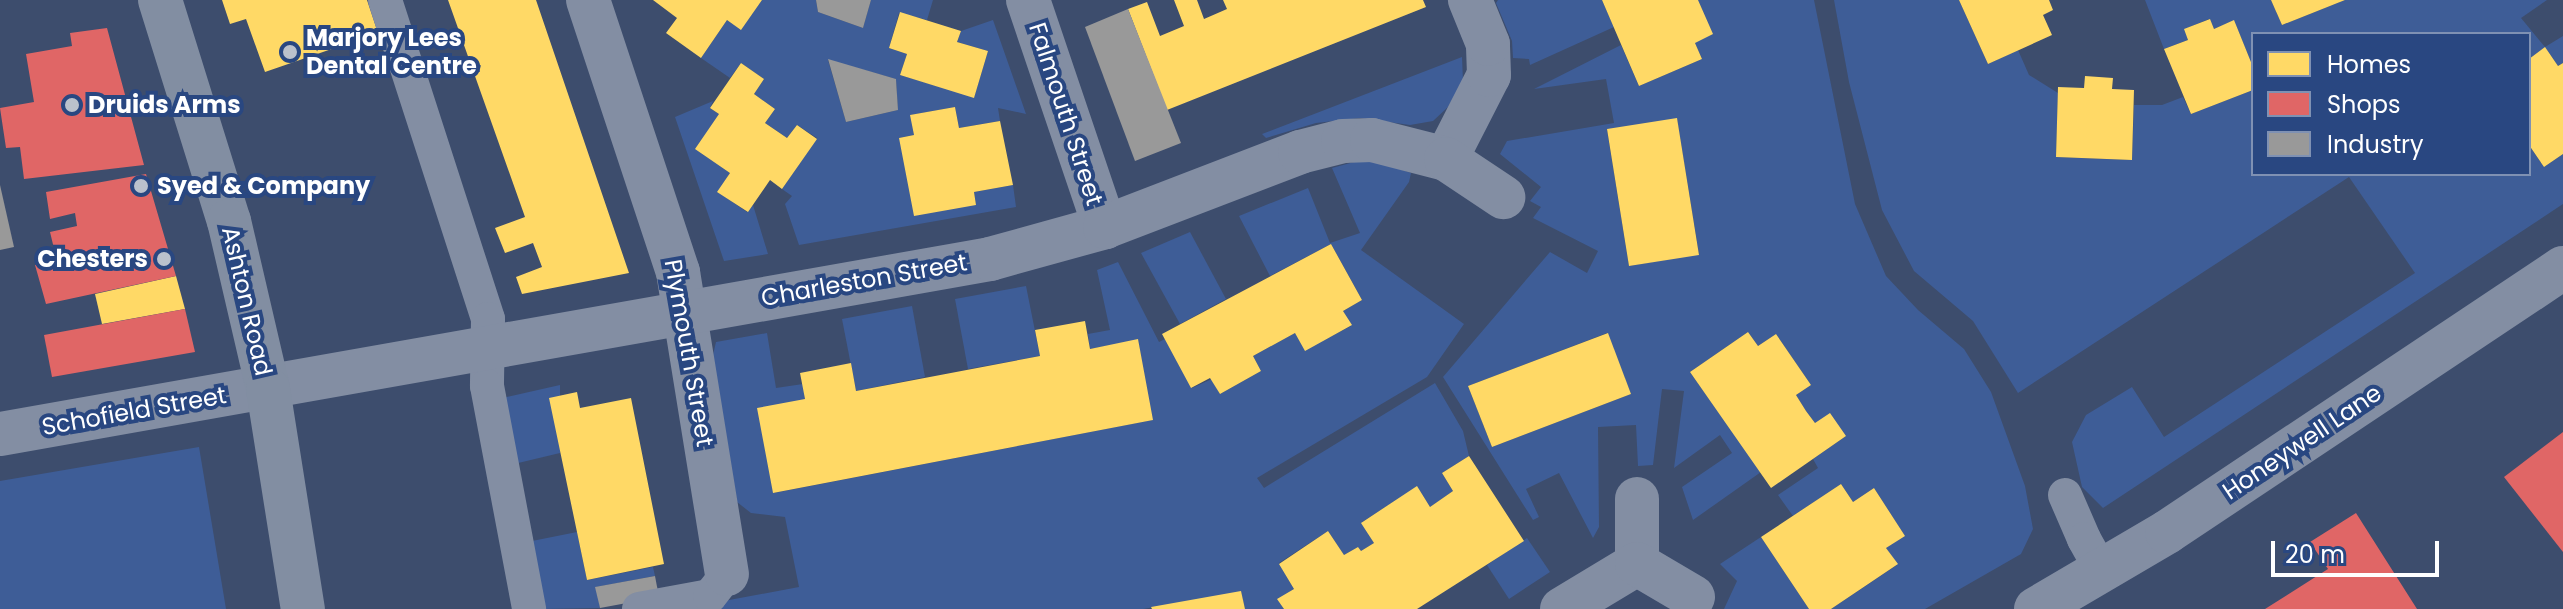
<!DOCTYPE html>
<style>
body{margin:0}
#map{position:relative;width:2563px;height:609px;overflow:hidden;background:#3d4d6d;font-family:Poppins,sans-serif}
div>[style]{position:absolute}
.green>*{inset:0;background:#3e5d97}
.homes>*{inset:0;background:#ffd966}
.shops>*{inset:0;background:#e06666}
.industry>*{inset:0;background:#999}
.service>*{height:34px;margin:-17px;padding:0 17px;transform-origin:17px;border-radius:17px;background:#838ea3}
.minor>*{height:44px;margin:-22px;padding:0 22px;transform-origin:22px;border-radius:22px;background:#838ea3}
.tertiary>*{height:44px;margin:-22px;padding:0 22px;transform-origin:22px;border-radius:22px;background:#838ea3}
.trunk>*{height:44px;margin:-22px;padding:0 22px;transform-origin:22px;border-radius:22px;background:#828ea2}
.dots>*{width:22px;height:22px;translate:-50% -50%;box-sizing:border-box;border:4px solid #294781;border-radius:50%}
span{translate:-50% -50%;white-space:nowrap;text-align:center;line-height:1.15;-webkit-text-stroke:8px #294781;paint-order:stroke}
.poi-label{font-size:24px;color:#fff;font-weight:700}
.left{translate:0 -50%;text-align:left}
.right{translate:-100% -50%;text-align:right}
.street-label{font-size:24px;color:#fff}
.legend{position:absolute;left:2251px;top:32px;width:280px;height:144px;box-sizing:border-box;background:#294781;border:2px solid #7f91b3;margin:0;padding:10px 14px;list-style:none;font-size:24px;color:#fff}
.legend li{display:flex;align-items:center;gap:16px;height:40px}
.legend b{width:40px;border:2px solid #7f91b3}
.scale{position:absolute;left:2271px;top:541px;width:168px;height:36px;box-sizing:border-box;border:4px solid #fff;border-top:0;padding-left:10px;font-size:24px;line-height:28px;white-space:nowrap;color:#fff;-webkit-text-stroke:6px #294781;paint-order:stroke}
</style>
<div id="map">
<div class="green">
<i style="clip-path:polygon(evenodd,762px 0,816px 0,818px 12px,863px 28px,871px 0,933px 0,927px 20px,899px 13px,889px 48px,907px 54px,900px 75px,974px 97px,988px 51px,957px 42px,961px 31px,993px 20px,1026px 114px,998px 108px,1000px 121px,959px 128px,955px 107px,911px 115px,914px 135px,899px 138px,976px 205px,974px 192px,1013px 185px,1016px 207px,799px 245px,785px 204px,792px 196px,782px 189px,817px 138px,797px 125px,787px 138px,765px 123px,775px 109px,754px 94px,764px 79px,741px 63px,730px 78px,701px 58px,727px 20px,741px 29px,762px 0,828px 60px,896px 79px,898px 110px,846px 122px,828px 60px)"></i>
<i style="clip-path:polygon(1498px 0,1602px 0,1614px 27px,1530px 65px,1529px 59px,1513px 58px,1512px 41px,1496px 3px)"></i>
<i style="clip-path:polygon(evenodd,1698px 0,1814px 0,1855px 204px,1886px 276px,1918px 310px,1964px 349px,1991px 392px,2025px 486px,2033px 529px,2021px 554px,1925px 609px,1831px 609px,1897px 565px,1886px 548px,1904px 535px,1874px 488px,1853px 502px,1841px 484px,1793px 516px,1778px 495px,1818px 468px,1813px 459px,1846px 436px,1815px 423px,1806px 411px,1796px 395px,1811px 385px,1776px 334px,1758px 346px,1748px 332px,1690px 372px,1761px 472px,1693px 520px,1682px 487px,1732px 453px,1720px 435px,1674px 468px,1684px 391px,1662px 389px,1653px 465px,1638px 466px,1636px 425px,1598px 427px,1599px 527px,1593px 538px,1559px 473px,1526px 489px,1539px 517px,1533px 520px,1443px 377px,1550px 252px,1587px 273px,1598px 251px,1533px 218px,1541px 207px,1530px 201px,1541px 187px,1500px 154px,1507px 141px,1614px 123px,1606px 79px,1534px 89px,1621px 45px,1639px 86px,1702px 59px,1695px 43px,1698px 0,1677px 119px,1699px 254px,1629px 266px,1607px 130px,1677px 119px,1698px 0,1607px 333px,1631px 394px,1492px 447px,1468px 386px,1607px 333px)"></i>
<i style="clip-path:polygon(1834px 0,1959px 0,1988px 64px,2018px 50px,2029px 75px,2058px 93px,2056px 157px,2132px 160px,2134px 105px,2162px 105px,2183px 97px,2191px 114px,2253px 90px,2253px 174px,2529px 174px,2529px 145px,2544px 167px,2563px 154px,2563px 204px,2103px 508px,2082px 487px,2072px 442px,2086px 415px,2132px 387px,2164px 437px,2415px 273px,2349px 177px,2018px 393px,1973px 321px,1914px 271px,1882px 210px,1849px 82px)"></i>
<i style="clip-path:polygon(2145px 0,2271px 0,2282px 25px,2345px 0,2547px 0,2521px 18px,2545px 47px,2563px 36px,2563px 63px,2558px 66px,2545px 48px,2529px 59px,2529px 34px,2253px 34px,2253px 67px,2234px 21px,2214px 29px,2209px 19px,2185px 29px,2188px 40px,2164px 49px)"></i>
<i style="clip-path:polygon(1462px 57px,1463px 81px,1448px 107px,1433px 121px,1410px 125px,1360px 118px,1316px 123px,1266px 138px,1262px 134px)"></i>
<i style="clip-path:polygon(713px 101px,710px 108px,719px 114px,730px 173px,718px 192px,747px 212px,753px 205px,768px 254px,724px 261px,675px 117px)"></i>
<i style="clip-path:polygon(1354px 162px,1379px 162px,1411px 173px,1409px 182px,1361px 250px,1464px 324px,1427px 377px,1257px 478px,1264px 488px,1435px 383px,1463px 431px,1469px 456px,1442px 473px,1453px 491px,1430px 507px,1417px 487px,1362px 522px,1374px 543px,1361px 551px,1358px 547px,1344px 555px,1328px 531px,1279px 563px,1294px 589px,1278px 599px,1284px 609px,1245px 609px,1241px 592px,1143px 609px,681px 609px,799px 587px,785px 517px,751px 513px,737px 502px,713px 355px,716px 342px,767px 333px,776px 388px,803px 384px,805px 399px,774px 493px,1152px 420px,1138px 340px,1090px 349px,1088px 334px,1110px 330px,1097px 270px,1118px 262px,1159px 342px,1165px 339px,1192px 388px,1212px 379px,1220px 394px,1261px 371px,1253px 356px,1295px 333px,1330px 337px,1351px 326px,1343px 311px,1362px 300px,1331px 244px,1270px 276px,1239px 216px,1308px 188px,1330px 243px,1360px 233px,1332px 168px)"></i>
<i style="clip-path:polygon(1190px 232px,1226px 299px,1180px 324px,1141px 253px)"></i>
<i style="clip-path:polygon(1026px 286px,1040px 356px,968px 369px,955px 299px)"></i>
<i style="clip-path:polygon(912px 306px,925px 377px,856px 391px,842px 319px)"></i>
<i style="clip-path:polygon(560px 385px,560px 453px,514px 464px,502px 398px)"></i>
<i style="clip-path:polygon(199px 447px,226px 609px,0 609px,0 481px)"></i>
<i style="clip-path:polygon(577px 532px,587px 580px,653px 567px,655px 576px,596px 587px,600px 608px,540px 609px,527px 542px)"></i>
<i style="clip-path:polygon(1761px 537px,1809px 609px,1724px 609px,1737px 581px,1720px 564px)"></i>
<i style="clip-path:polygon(1527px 538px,1550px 572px,1509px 599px,1487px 565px)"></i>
</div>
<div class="homes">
<i style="clip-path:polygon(222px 0,367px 0,378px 33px,265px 72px,246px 19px,230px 24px)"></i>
<i style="clip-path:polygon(448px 0,536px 0,629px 273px,522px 294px,516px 277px,542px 267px,533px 243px,505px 253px,495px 228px,525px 217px)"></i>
<i style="clip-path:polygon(653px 0,762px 0,741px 30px,727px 20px,701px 58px,666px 33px,677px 18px)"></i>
<i style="clip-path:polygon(1174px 0,1197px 0,1204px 19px,1227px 9px,1223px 0,1423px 0,1426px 7px,1167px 110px,1128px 9px,1147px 2px,1160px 36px,1184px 26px)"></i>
<i style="clip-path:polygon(1602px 0,1698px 0,1713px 34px,1695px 43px,1702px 59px,1639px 86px)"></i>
<i style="clip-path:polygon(1959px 0,2049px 0,2053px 10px,2043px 15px,2052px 35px,1988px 64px)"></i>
<i style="clip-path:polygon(2271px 0,2345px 0,2282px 25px)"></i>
<i style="clip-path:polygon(900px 12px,961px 31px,957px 42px,988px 51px,974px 98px,900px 75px,907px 54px,889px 48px)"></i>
<i style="clip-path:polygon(2210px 19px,2214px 29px,2234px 20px,2253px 67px,2253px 90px,2191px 114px,2164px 49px,2188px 40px,2184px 29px)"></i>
<i style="clip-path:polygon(2545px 47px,2558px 66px,2563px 63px,2563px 154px,2544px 167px,2529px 145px,2529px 59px)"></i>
<i style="clip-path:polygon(741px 63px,764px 79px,754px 94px,775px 109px,765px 123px,787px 138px,797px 125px,817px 139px,782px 189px,770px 180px,748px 212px,717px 192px,730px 173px,695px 149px,719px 114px,710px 108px)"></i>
<i style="clip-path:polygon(2085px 76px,2113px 78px,2112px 89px,2134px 90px,2132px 160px,2056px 157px,2058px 87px,2084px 88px)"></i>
<i style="clip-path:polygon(955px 107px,959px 128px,1000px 121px,1013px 185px,974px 192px,976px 205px,914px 216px,899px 138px,914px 135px,910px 115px)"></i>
<i style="clip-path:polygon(1677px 118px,1699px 255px,1629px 266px,1607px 129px)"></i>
<i style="clip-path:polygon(1331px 244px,1362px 300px,1343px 311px,1352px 325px,1305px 351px,1295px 333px,1253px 356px,1261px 371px,1220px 394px,1210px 378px,1191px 388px,1162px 334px)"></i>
<i style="clip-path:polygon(176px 276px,185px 309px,102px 324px,95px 294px)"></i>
<i style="clip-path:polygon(1085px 321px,1090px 349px,1138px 339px,1153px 420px,773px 493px,757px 408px,805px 399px,800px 373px,851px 363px,856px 391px,1040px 356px,1035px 330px)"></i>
<i style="clip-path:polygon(1748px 332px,1758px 346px,1776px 334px,1811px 385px,1796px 395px,1806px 411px,1815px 423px,1830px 413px,1846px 436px,1771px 488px,1690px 372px)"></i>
<i style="clip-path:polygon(1608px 333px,1631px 394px,1492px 447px,1468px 386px)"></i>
<i style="clip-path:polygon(577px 392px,580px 408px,631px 398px,664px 564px,587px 580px,549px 398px)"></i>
<i style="clip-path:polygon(1469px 456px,1524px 541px,1417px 609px,1284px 609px,1277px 599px,1294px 589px,1279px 564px,1328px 531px,1344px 555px,1358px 547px,1361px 551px,1374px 543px,1361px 523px,1417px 486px,1430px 507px,1453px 491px,1442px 473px)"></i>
<i style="clip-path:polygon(1841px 484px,1853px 502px,1874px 488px,1905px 536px,1886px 548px,1898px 564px,1831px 609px,1809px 609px,1761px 537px)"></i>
<i style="clip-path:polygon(1241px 591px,1245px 609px,1152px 609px,1151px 607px)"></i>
</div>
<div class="shops">
<i style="clip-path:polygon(107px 28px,144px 165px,24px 179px,20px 147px,6px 148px,0 108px,34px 102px,26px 54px,72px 46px,70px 33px)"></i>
<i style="clip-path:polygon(146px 174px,176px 276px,46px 304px,35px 265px,57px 261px,50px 232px,77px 226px,75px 213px,50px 219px,46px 192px)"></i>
<i style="clip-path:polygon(185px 309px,195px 352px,52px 377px,44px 335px)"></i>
<i style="clip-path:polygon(2563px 432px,2563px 552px,2504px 477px)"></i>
<i style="clip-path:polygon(2356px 513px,2417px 609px,2265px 609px,2328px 569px,2310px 542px)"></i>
</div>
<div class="industry">
<i style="clip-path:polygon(816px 0,871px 0,863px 28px,818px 12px)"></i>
<i style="clip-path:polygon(1128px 9px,1181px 143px,1135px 161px,1085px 27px)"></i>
<i style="clip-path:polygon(828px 59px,896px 79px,898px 110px,846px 122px)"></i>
<i style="clip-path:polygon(0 185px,14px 247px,0 250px)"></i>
<i style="clip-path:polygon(655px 576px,659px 597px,600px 608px,595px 587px)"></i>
</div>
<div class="service">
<i style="left:385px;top:0;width:335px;rotate:72.1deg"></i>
<i style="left:488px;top:319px;width:67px;rotate:90.9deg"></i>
<i style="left:487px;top:386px;width:227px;rotate:79.3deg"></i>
<i style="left:2065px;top:495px;width:48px;rotate:66.6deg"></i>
<i style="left:2084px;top:539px;width:37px;rotate:61deg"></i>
<i style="left:639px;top:609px;width:72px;rotate:-10.4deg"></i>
<i style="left:710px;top:596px;width:28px;rotate:-52deg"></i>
</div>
<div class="minor">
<i style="left:588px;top:0;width:287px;rotate:71.7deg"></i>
<i style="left:678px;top:272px;width:306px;rotate:80.8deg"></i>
<i style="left:1028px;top:0;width:240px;rotate:71.3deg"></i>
<i style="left:1446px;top:159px;width:94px;rotate:-62.9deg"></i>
<i style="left:1489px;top:75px;width:31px;rotate:-92deg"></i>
<i style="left:1488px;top:44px;width:48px;rotate:-112.2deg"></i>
<i style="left:0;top:434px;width:1005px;rotate:-10.02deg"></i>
<i style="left:990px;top:259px;width:119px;rotate:-15.5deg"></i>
<i style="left:1105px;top:227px;width:209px;rotate:-21deg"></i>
<i style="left:1300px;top:152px;width:44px;rotate:-14.3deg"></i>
<i style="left:1343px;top:141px;width:29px;rotate:-2deg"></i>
<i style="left:1372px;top:140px;width:76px;rotate:14.4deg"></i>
<i style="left:1446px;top:159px;width:69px;rotate:33.7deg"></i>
<i style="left:1637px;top:499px;width:65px;rotate:90deg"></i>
<i style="left:1562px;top:609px;width:87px;rotate:-31deg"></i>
<i style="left:1637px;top:564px;width:65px;rotate:30.5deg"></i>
</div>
<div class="tertiary">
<i style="left:2036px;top:609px;width:152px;rotate:-30.4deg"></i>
<i style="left:2167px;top:532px;width:476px;rotate:-33.7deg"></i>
</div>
<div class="trunk">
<i style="left:160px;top:0;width:232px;rotate:72.7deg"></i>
<i style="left:229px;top:221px;width:172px;rotate:76.9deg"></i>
<i style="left:268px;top:389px;width:223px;rotate:81deg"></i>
</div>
<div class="dots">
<i style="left:290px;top:52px;background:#bbc1cc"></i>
<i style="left:72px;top:105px;background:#bbc1cc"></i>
<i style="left:141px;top:186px;background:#bbc1cc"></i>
<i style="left:164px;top:259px;background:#bbc1cc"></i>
</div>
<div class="poi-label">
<span class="left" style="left:306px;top:52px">Marjory Lees<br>Dental Centre</span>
<span class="left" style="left:88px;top:105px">Druids Arms</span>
<span class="left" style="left:157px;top:186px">Syed &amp; Company</span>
<span class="right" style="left:148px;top:259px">Chesters</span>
</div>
<div class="street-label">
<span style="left:1066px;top:114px;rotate:72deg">Falmouth Street</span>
<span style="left:864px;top:280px;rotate:-10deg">Charleston Street</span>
<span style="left:247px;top:301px;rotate:77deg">Ashton Road</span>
<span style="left:689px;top:353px;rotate:80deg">Plymouth Street</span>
<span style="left:134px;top:411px;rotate:-10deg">Schofield Street</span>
<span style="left:2302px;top:442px;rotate:-34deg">Honeywell Lane</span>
</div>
<ul class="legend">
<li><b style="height:22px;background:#ffd966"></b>Homes</li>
<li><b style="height:22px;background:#e06666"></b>Shops</li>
<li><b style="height:22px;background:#999"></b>Industry</li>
</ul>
<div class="scale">20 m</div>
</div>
